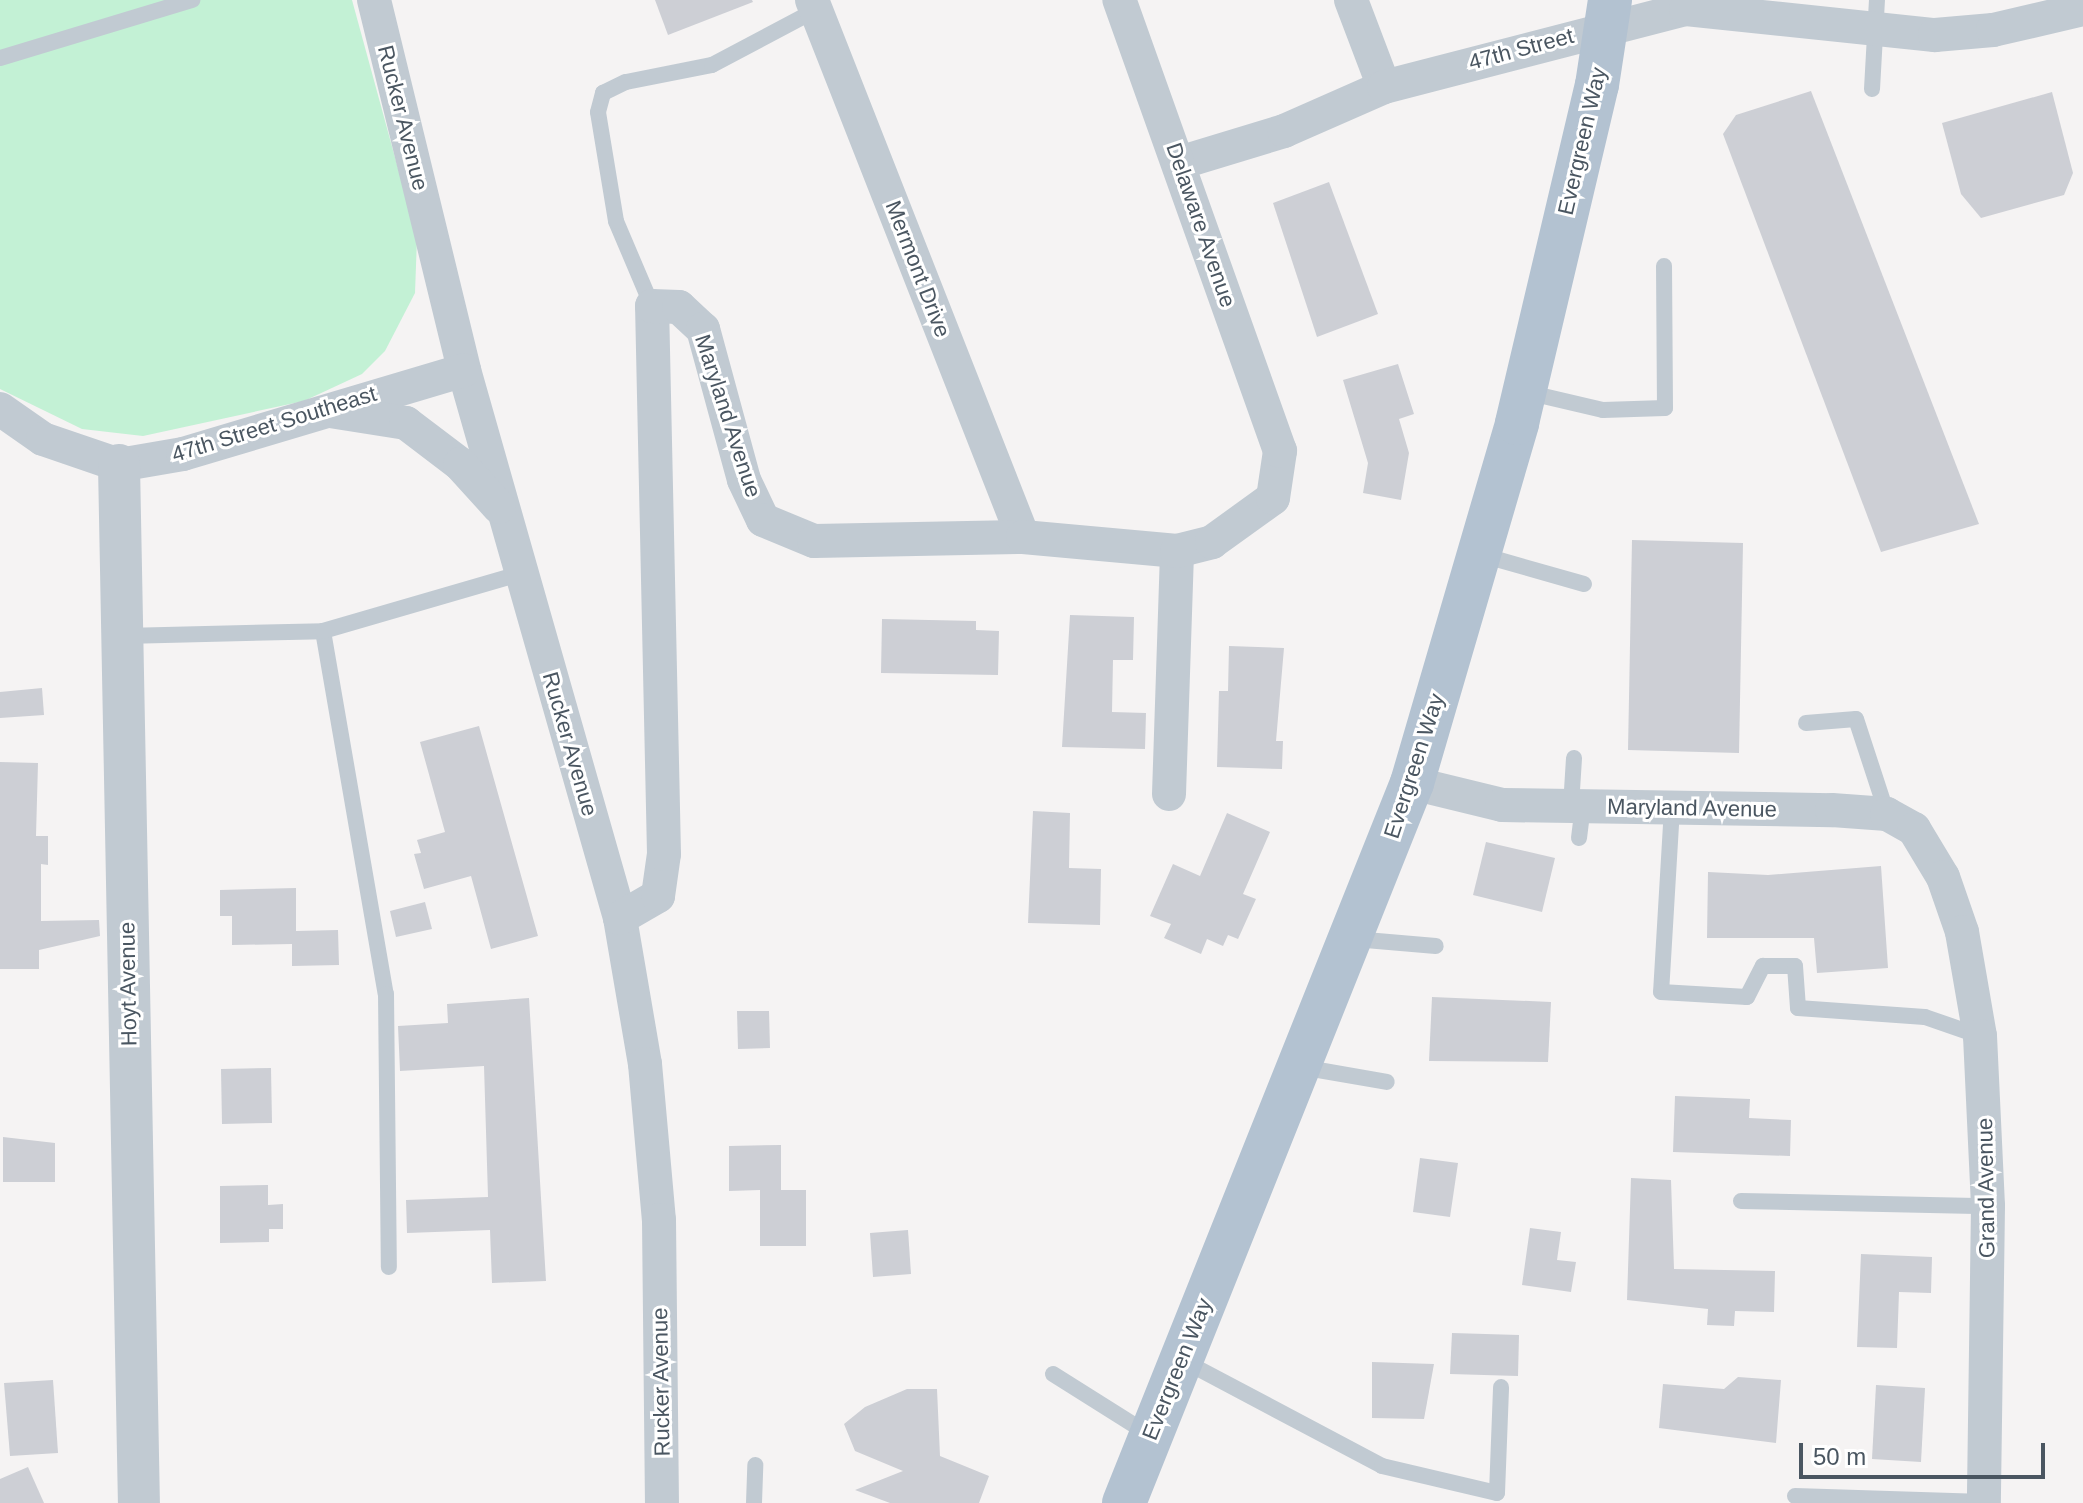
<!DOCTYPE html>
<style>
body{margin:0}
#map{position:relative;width:2083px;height:1503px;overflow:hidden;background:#f5f3f3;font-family:Arial,sans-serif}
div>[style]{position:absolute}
.green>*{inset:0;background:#c3f1d5}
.building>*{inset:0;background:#cdcfd5}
.service>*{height:16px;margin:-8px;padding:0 8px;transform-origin:8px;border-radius:8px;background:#c1cad2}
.minor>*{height:34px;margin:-17px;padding:0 17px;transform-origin:17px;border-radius:17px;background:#c1cad2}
.tertiary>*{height:42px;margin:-21px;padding:0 21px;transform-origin:21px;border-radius:21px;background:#c1cad2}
.primary>*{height:44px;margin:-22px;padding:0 22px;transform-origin:22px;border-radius:22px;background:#b3c2d1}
span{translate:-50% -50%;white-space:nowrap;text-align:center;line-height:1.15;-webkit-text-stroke:6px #fff;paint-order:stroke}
.street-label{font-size:22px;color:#4a5661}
.scale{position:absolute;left:1799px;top:1443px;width:246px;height:36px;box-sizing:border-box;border:4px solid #4a5661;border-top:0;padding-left:10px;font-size:24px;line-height:28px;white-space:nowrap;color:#4a5661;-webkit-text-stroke:6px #fff;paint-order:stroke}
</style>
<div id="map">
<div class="green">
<i style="clip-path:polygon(0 0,352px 0,417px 238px,415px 293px,385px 351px,362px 374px,304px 401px,143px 436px,82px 429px,0 389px)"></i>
</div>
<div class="building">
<i style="clip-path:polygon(655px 0,752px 0,753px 2px,668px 35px)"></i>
<i style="clip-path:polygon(1811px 91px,1979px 524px,1881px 552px,1723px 134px,1736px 115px)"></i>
<i style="clip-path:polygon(2052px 92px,2073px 173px,2064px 195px,1981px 218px,1961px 194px,1942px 123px)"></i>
<i style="clip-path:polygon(1329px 182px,1378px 314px,1317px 337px,1273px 203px)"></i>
<i style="clip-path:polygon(1398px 364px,1414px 414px,1399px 419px,1409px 453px,1401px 500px,1363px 493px,1368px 463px,1343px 380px)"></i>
<i style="clip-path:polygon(1632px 540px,1743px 543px,1739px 753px,1628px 750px)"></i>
<i style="clip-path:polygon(1070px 615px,1134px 617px,1133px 660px,1113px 660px,1112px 712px,1146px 713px,1145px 749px,1062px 747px)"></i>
<i style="clip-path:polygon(882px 619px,976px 621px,976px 630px,999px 631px,998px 675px,881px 673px)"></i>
<i style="clip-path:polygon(1229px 646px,1284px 648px,1276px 741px,1283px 741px,1282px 769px,1217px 767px,1219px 691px,1228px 691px)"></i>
<i style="clip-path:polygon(42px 688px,44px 715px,0 718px,0 692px)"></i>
<i style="clip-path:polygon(479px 726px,538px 936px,491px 949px,471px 876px,424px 889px,414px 854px,421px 853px,417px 840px,445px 832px,420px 742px)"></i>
<i style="clip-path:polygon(0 762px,38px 763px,36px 836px,48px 836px,48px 865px,41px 864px,41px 921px,99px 920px,100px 936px,39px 950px,39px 969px,0 969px)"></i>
<i style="clip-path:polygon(1033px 811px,1070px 813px,1069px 868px,1101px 869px,1100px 925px,1028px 923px)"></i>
<i style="clip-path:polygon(1227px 813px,1270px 832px,1243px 894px,1256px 899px,1238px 939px,1228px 935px,1223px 946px,1207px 939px,1201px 954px,1164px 938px,1171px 924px,1150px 916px,1173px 864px,1200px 876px)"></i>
<i style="clip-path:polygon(1486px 842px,1555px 858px,1542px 912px,1473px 895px)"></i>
<i style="clip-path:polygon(1881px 866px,1888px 968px,1817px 973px,1814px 938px,1707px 938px,1708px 872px,1768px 875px)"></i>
<i style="clip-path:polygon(296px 888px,296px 931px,338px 930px,339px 965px,292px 966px,292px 944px,232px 945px,232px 916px,220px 916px,220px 890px)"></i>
<i style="clip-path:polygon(425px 902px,432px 929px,396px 937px,390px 911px)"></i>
<i style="clip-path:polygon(1432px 997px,1551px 1002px,1548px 1062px,1429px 1061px)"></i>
<i style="clip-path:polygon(529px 998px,546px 1281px,492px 1283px,490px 1230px,407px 1233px,406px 1200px,488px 1197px,484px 1066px,400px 1071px,398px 1026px,448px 1023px,447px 1004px)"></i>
<i style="clip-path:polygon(737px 1011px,769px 1011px,770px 1048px,738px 1049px)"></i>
<i style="clip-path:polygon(271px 1068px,272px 1123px,222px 1124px,221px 1069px)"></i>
<i style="clip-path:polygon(1675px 1096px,1750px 1099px,1749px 1118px,1791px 1120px,1790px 1156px,1673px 1152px)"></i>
<i style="clip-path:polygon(3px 1137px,55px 1143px,55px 1182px,3px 1182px)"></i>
<i style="clip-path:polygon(781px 1145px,781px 1190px,806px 1190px,806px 1246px,760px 1246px,760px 1190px,729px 1191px,729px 1146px)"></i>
<i style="clip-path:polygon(1420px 1158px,1458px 1163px,1450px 1217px,1413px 1212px)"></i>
<i style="clip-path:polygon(1631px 1178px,1671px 1180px,1674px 1269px,1775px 1271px,1774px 1312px,1735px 1311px,1734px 1326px,1707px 1325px,1708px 1309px,1627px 1300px)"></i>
<i style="clip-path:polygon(268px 1185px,268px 1205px,283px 1204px,283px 1229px,269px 1229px,269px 1242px,220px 1243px,220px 1186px)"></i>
<i style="clip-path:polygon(1530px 1228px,1561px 1232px,1557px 1260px,1576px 1262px,1571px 1292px,1522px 1285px)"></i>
<i style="clip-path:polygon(908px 1230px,911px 1274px,873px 1277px,870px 1233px)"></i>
<i style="clip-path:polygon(1861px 1254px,1932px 1257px,1931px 1293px,1899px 1292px,1897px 1348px,1857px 1347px)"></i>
<i style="clip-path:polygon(1452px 1333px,1519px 1335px,1518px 1376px,1450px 1374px)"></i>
<i style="clip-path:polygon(1372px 1362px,1434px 1364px,1424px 1419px,1372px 1418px)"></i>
<i style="clip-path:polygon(1738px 1377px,1781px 1380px,1776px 1443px,1659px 1428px,1663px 1384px,1724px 1389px)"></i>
<i style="clip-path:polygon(53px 1380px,58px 1453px,10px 1456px,4px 1383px)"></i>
<i style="clip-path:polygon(1876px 1385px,1925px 1388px,1921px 1462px,1872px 1459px)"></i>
<i style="clip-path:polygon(907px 1389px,937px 1389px,940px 1456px,989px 1476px,979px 1503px,890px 1503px,855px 1490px,903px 1471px,855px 1451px,844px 1424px,865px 1407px)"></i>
<i style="clip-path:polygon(28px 1467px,44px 1503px,0 1503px,0 1479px)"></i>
</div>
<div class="service">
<i style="left:0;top:58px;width:201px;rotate:-16.8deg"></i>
<i style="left:1872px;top:89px;width:89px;rotate:-86.8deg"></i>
<i style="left:652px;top:306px;width:92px;rotate:-113deg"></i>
<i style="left:616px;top:221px;width:110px;rotate:-99.4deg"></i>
<i style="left:598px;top:112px;width:20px;rotate:-75deg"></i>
<i style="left:603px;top:93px;width:25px;rotate:-26deg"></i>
<i style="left:626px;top:82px;width:88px;rotate:-11.2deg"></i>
<i style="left:712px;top:65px;width:118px;rotate:-27.9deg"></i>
<i style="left:1526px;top:392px;width:79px;rotate:13.2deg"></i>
<i style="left:1603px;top:410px;width:62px;rotate:-1.8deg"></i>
<i style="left:1665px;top:408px;width:142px;rotate:-90.4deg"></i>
<i style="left:1482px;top:555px;width:106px;rotate:15.9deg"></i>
<i style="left:323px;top:631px;width:368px;rotate:80.2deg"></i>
<i style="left:386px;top:994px;width:273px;rotate:89.4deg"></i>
<i style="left:124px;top:636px;width:199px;rotate:-1.4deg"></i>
<i style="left:323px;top:631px;width:207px;rotate:-16.2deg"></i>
<i style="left:1806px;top:723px;width:50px;rotate:-4.6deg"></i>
<i style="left:1856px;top:719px;width:100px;rotate:71.9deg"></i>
<i style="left:1571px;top:806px;width:48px;rotate:-86.4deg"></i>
<i style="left:1672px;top:808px;width:184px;rotate:93.4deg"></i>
<i style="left:1661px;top:992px;width:86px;rotate:3.3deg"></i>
<i style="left:1747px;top:997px;width:35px;rotate:-63deg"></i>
<i style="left:1763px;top:966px;width:32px"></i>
<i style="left:1795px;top:966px;width:42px;rotate:85.9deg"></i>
<i style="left:1798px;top:1008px;width:127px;rotate:4.1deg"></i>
<i style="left:1925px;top:1017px;width:58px;rotate:19.1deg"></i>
<i style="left:1579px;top:838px;width:31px;rotate:-83deg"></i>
<i style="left:1354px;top:939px;width:82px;rotate:4.9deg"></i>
<i style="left:1301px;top:1067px;width:87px;rotate:9.9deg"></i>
<i style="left:1741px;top:1201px;width:247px;rotate:1.2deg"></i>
<i style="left:1182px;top:1360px;width:226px;rotate:27.9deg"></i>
<i style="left:1382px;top:1466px;width:118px;rotate:13.2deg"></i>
<i style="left:1497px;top:1493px;width:106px;rotate:-87.8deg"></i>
<i style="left:1053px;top:1374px;width:115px;rotate:32.2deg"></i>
<i style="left:1795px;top:1496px;width:189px;rotate:1.8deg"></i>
<i style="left:754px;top:1503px;width:38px;rotate:-88deg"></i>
</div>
<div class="minor">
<i style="left:374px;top:0;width:381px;rotate:76.3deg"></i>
<i style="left:464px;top:370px;width:570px;rotate:74.11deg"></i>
<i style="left:620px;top:918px;width:148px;rotate:80.3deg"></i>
<i style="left:645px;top:1064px;width:157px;rotate:84.9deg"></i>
<i style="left:659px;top:1220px;width:283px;rotate:89.4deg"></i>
<i style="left:812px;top:0;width:577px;rotate:68.55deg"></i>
<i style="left:1351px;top:0;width:93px;rotate:69.2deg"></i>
<i style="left:1179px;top:163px;width:110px;rotate:-16.9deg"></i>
<i style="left:1284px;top:131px;width:109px;rotate:-23.7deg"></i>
<i style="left:1384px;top:87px;width:312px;rotate:-14.5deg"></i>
<i style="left:1686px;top:9px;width:250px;rotate:6deg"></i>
<i style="left:1935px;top:35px;width:58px;rotate:-4.9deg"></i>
<i style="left:1993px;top:30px;width:92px;rotate:-13.1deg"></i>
<i style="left:0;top:409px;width:52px;rotate:34.9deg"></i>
<i style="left:43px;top:439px;width:80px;rotate:18.9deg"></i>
<i style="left:119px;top:465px;width:65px;rotate:-9.8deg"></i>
<i style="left:183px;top:454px;width:293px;rotate:-16.6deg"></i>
<i style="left:330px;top:411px;width:77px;rotate:9deg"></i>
<i style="left:406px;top:423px;width:68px;rotate:37.2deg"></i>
<i style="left:460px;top:464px;width:58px;rotate:47.8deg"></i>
<i style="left:1412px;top:783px;width:93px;rotate:13.7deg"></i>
<i style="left:1502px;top:805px;width:330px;rotate:0.9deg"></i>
<i style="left:1832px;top:810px;width:55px;rotate:4.2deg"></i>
<i style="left:1887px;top:814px;width:31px;rotate:29deg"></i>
<i style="left:1914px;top:829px;width:56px;rotate:58.9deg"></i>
<i style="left:1943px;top:877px;width:58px;rotate:70.9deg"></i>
<i style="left:1962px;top:932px;width:106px;rotate:80.2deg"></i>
<i style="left:1980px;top:1036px;width:170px;rotate:87.3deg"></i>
<i style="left:1988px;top:1206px;width:297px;rotate:90.8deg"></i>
<i style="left:1169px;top:794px;width:243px;rotate:-88.1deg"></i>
<i style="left:620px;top:918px;width:44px;rotate:-30.1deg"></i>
<i style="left:658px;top:896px;width:42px;rotate:-81.9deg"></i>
<i style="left:664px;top:854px;width:548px;rotate:-91.25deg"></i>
<i style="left:652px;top:306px;width:27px;rotate:2deg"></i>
<i style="left:679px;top:307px;width:33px;rotate:43deg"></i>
<i style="left:703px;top:329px;width:156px;rotate:74.8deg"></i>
<i style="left:744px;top:480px;width:44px;rotate:64.6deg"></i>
<i style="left:763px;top:520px;width:55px;rotate:22.4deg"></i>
<i style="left:814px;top:541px;width:209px;rotate:-1.1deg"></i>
<i style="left:1023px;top:537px;width:155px;rotate:5.2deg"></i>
<i style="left:1177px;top:551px;width:36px;rotate:-14deg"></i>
<i style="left:1212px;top:542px;width:75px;rotate:-35.8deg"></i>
<i style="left:1273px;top:498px;width:48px;rotate:-81.5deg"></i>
<i style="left:1280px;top:451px;width:479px;rotate:-109.6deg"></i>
</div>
<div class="tertiary">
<i style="left:119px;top:465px;width:1038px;rotate:88.9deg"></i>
</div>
<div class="primary">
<i style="left:1124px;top:1503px;width:775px;rotate:-68.2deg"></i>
<i style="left:1412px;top:783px;width:375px;rotate:-73.7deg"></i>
<i style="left:1517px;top:423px;width:347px;rotate:-76.7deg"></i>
<i style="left:1597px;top:85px;width:86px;rotate:-81.3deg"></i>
</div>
<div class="street-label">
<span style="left:1521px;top:49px;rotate:-15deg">47th Street</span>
<span style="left:403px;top:118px;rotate:76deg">Rucker Avenue</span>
<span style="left:1582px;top:141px;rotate:-77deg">Evergreen Way</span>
<span style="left:1201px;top:225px;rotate:71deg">Delaware Avenue</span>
<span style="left:918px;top:269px;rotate:69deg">Mermont Drive</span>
<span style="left:728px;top:416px;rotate:72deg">Maryland Avenue</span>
<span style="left:274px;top:424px;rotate:-17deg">47th Street Southeast</span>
<span style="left:570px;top:744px;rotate:74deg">Rucker Avenue</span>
<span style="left:1414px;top:766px;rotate:-72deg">Evergreen Way</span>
<span style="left:1692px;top:808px;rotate:1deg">Maryland Avenue</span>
<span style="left:128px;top:984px;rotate:-91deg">Hoyt Avenue</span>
<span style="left:1986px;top:1188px;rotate:-91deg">Grand Avenue</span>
<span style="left:1177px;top:1369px;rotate:-68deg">Evergreen Way</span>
<span style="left:661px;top:1382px;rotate:-91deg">Rucker Avenue</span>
</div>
<div class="scale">50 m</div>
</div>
